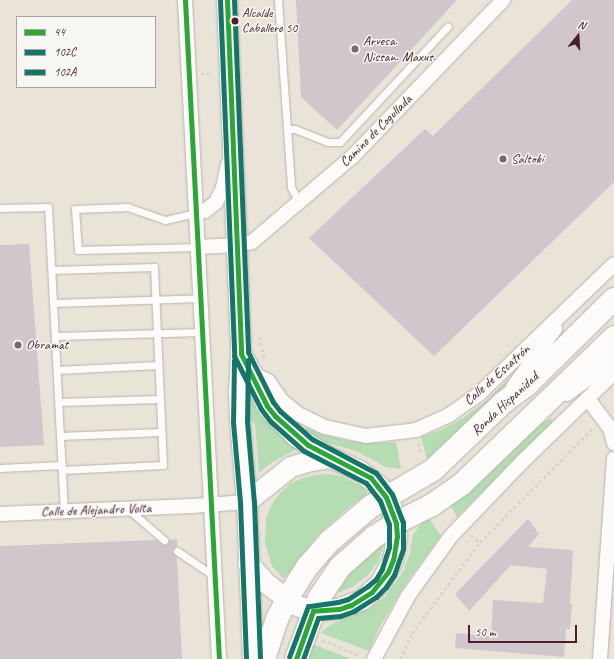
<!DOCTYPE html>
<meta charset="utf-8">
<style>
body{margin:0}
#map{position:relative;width:614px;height:659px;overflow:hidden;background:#eae4d8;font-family:Caveat,sans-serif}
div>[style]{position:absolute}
.green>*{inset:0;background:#b5dcb2}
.building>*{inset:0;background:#d0c6cb}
.path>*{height:2.5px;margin-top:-1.25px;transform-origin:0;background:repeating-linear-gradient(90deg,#d7d3d0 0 3px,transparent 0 6px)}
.roads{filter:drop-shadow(0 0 1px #bbb2ac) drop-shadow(0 0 1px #bbb2ac)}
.service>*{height:7px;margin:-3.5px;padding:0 3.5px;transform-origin:3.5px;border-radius:3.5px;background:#fcfbf9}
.minor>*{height:14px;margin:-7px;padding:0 7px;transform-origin:7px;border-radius:7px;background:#fcfbf9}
.secondary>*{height:20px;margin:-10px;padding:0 10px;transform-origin:10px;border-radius:10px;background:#fcfbf9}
.trunk>*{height:22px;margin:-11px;padding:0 11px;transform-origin:11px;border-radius:11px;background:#fcfbf9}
.bus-1>*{height:5px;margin:-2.5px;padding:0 2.5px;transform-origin:2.5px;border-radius:2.5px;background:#2ca737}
.bus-2>*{height:5px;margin:-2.5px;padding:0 2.5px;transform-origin:2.5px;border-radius:2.5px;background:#147668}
.bus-3>*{height:5px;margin:-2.5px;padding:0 2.5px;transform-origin:2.5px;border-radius:2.5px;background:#147668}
.dots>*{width:11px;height:11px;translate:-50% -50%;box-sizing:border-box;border:2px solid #f6f6f2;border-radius:50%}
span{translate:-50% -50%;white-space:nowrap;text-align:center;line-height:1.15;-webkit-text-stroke:3px #f6f6f2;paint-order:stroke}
.bus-label{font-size:13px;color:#4a1f2b}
.left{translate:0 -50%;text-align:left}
.poi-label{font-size:14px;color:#4a1f2b}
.street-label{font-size:14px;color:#4a1f2b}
.legend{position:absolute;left:16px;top:16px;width:140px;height:72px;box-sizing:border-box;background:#f6f6f2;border:1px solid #b1a0a2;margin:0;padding:5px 7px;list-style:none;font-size:12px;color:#4a1f2b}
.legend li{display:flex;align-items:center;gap:8px;height:20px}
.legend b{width:20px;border:1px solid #b1a0a2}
.north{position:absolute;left:558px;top:16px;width:40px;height:40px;-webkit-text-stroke:3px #f6f6f2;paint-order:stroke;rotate:18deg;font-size:11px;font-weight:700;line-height:16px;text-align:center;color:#4a1f2b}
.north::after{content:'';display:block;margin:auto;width:14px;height:18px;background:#4a1f2b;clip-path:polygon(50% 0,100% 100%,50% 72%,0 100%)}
.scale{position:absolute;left:468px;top:625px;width:109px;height:18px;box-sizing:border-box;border:2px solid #4a1f2b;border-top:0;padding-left:5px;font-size:12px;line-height:14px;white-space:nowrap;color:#4a1f2b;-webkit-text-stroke:3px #f6f6f2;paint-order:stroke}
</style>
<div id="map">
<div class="green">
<i style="clip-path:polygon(507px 380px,509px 382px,427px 459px,421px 437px,443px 429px,463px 418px,485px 402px)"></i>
<i style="clip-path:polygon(249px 393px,295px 447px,295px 450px,271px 463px,259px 473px,255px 424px,247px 417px)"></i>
<i style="clip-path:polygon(551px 418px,552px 423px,457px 517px,450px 504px,532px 428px)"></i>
<i style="clip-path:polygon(304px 427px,325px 435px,350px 441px,379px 443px,396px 442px,401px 469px,386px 467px,358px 452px,325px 442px,308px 433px)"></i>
<i style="clip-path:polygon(330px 474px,344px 477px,355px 483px,364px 488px,367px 492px,366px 495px,349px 507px,316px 537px,285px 578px,282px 577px,272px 566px,265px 543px,266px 518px,272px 504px,280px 493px,290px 484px,302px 478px,316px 475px)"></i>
<i style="clip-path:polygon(428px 517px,441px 536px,409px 579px,394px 603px,378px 630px,369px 651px,321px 633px,330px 625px,370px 608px,386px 596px,404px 570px,410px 553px,413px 535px,421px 523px)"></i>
<i style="clip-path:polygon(384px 542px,379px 560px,368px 575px,353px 587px,340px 592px,338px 591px,350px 573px)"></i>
<i style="clip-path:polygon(313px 644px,351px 659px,309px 659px)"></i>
</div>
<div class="building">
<i style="clip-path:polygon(296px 0,457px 0,337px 130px,301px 97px)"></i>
<i style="clip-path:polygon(572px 0,614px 0,614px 182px,434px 356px,309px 238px,425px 129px,433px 136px)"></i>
<i style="clip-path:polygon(29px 244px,44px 445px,0 447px,0 245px)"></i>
<i style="clip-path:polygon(528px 519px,539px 534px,528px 547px,573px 550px,570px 605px,572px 605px,570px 629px,566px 629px,564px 657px,455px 648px,456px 633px,491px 636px,493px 600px,543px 603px,547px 569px,511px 565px,469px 611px,455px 594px)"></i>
<i style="clip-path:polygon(177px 539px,177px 546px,172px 551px,177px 557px,182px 659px,0 659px,0 546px,156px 540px,163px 545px,168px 544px,169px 540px)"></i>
</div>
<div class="path">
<i style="left:201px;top:74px;width:11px"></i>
<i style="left:259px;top:337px;width:23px;rotate:75deg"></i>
<i style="left:419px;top:443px;width:12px;rotate:76deg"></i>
<i style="left:471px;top:535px;width:11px;rotate:38deg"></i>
<i style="left:322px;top:640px;width:42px;rotate:22.3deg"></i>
<i style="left:400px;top:659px;width:29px;rotate:-65deg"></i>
<i style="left:412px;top:633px;width:114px;rotate:-53.2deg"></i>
<i style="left:480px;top:542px;width:162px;rotate:-45.3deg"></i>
</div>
<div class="roads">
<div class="service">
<i style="left:278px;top:0;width:187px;rotate:86deg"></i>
<i style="left:291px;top:187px;width:17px;rotate:62deg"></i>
<i style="left:287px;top:129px;width:8px"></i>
<i style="left:295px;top:129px;width:35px;rotate:22deg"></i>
<i style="left:328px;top:142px;width:12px"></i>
<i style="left:340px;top:142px;width:158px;rotate:-47deg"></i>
<i style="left:0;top:208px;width:48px;rotate:-1.2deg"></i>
<i style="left:48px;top:207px;width:304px;rotate:87deg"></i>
<i style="left:196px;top:213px;width:32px;rotate:167deg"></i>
<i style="left:165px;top:220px;width:39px;rotate:-161deg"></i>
<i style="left:128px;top:207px;width:53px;rotate:177.8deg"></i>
<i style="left:75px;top:209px;width:41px;rotate:85.8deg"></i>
<i style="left:78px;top:250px;width:120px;rotate:-1.4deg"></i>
<i style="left:52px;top:270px;width:102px;rotate:-1.7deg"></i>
<i style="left:154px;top:267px;width:198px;rotate:87.4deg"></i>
<i style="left:163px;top:465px;width:101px;rotate:177.2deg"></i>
<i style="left:54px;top:303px;width:147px;rotate:-1.9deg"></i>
<i style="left:56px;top:336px;width:146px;rotate:-1.6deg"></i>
<i style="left:57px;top:370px;width:101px;rotate:-2.8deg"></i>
<i style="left:59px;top:402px;width:101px;rotate:-1.7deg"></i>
<i style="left:60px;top:436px;width:101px;rotate:-2.3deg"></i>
<i style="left:0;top:468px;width:62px;rotate:-2.8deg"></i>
<i style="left:128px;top:509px;width:48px;rotate:40.7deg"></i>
<i style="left:177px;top:551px;width:45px;rotate:34deg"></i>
</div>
<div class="minor">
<i style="left:185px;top:0;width:660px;rotate:87.05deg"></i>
<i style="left:196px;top:213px;width:9px;rotate:-13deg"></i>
<i style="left:205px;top:211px;width:14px;rotate:-39deg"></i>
<i style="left:216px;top:202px;width:16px;rotate:-63deg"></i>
<i style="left:223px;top:188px;width:25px;rotate:-78deg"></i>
<i style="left:198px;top:247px;width:39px;rotate:-3deg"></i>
<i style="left:237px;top:245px;width:15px;rotate:-11deg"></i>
<i style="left:252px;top:242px;width:131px;rotate:-40.4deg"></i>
<i style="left:352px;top:157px;width:218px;rotate:-46.1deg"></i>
<i style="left:252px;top:373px;width:18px;rotate:27deg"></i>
<i style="left:268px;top:381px;width:24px;rotate:55deg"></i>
<i style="left:282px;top:401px;width:21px;rotate:39deg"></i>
<i style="left:298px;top:414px;width:30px;rotate:26deg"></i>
<i style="left:325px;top:427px;width:42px;rotate:12.4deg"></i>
<i style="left:366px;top:436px;width:50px;rotate:-6.8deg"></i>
<i style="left:416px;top:430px;width:36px;rotate:-24deg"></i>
<i style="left:449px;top:415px;width:37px;rotate:-35deg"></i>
<i style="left:479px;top:394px;width:187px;rotate:-43.9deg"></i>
<i style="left:513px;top:387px;width:72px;rotate:-54.1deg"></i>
<i style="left:567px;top:394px;width:36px;rotate:-36deg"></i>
<i style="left:596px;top:373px;width:25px;rotate:-43deg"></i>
<i style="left:588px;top:399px;width:36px;rotate:53deg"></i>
<i style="left:610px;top:428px;width:16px;rotate:75deg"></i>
<i style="left:0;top:514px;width:192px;rotate:-2.4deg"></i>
<i style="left:192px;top:506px;width:55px;rotate:-4.2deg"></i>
<i style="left:374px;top:659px;width:72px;rotate:-61.6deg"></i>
<i style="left:408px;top:596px;width:74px;rotate:-54.4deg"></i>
<i style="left:451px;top:536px;width:103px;rotate:-46.2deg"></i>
<i style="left:522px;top:462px;width:128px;rotate:-44.1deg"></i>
<i style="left:600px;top:659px;width:201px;rotate:-86deg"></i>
</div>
<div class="secondary">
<i style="left:227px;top:0;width:354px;rotate:87.7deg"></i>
<i style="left:241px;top:354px;width:37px;rotate:93deg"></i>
<i style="left:239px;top:391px;width:30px;rotate:88deg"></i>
<i style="left:240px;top:421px;width:81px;rotate:85.1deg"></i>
<i style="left:247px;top:502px;width:157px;rotate:87.8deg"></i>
<i style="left:241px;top:354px;width:22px;rotate:60deg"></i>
<i style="left:252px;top:373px;width:36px;rotate:66deg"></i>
<i style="left:267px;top:406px;width:13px;rotate:51deg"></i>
<i style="left:275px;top:416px;width:30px;rotate:44deg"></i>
<i style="left:297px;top:437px;width:40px;rotate:32deg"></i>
<i style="left:247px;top:502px;width:56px;rotate:-38.5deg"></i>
<i style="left:291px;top:467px;width:21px;rotate:-17deg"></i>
<i style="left:311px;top:461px;width:20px;rotate:-9deg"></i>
<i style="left:331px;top:458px;width:32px;rotate:24deg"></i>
<i style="left:360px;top:471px;width:26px;rotate:39deg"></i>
<i style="left:380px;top:487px;width:22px;rotate:60deg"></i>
<i style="left:391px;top:506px;width:31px;rotate:79deg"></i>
<i style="left:397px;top:536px;width:24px;rotate:99deg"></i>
<i style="left:393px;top:560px;width:26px;rotate:118deg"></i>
<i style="left:381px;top:583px;width:25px;rotate:138deg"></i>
<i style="left:362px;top:600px;width:25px;rotate:159deg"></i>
<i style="left:339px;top:609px;width:26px;rotate:176deg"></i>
<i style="left:313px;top:611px;width:19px;rotate:-162deg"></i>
<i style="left:295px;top:605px;width:38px;rotate:-143deg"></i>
<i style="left:265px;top:582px;width:25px;rotate:-132deg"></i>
</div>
<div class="trunk">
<i style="left:264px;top:659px;width:42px;rotate:-72deg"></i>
<i style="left:277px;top:619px;width:22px;rotate:-63deg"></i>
<i style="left:287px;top:599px;width:39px;rotate:-58deg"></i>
<i style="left:308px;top:566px;width:33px;rotate:-49deg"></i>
<i style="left:330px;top:541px;width:52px;rotate:-40.4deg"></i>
<i style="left:370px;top:507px;width:73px;rotate:-30.4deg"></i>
<i style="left:433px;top:470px;width:98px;rotate:-43.8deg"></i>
<i style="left:504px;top:402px;width:30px;rotate:-37deg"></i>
<i style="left:528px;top:384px;width:121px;rotate:-44.7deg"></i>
<i style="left:296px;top:659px;width:65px;rotate:-69.3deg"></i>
<i style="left:319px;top:598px;width:37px;rotate:-56deg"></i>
<i style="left:340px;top:567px;width:45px;rotate:-41.4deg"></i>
<i style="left:374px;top:537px;width:26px;rotate:-32deg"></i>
<i style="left:396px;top:523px;width:40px;rotate:-26.6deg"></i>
<i style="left:432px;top:505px;width:35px;rotate:-35deg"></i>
<i style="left:461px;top:485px;width:213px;rotate:-44deg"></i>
</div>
</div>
<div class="bus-1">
<i style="left:185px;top:0;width:660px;rotate:87.05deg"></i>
<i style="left:227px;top:0;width:354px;rotate:87.7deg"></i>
<i style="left:241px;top:354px;width:58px;rotate:63.4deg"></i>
<i style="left:267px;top:406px;width:13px;rotate:51deg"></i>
<i style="left:275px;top:416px;width:44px;rotate:41.3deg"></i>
<i style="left:308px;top:445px;width:71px;rotate:27.6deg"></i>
<i style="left:371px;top:478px;width:24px;rotate:52deg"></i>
<i style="left:386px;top:497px;width:28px;rotate:69deg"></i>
<i style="left:396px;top:523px;width:13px;rotate:86deg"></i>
<i style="left:397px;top:536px;width:24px;rotate:99deg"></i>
<i style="left:393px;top:560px;width:13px;rotate:113deg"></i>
<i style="left:388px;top:572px;width:26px;rotate:129deg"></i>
<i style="left:372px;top:592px;width:25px;rotate:148deg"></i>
<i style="left:351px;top:605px;width:13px;rotate:162deg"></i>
<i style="left:339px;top:609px;width:26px;rotate:176deg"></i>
<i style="left:296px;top:659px;width:51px;rotate:-70.5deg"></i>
</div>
<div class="bus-2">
<i style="left:220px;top:0;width:356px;rotate:87.7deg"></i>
<i style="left:234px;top:356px;width:59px;rotate:63deg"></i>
<i style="left:261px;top:409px;width:15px;rotate:53deg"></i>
<i style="left:270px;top:421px;width:45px;rotate:41.4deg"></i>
<i style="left:304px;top:451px;width:70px;rotate:27.3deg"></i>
<i style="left:366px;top:483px;width:23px;rotate:52deg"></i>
<i style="left:380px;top:501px;width:25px;rotate:69deg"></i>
<i style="left:389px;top:524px;width:23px;rotate:90deg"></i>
<i style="left:389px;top:547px;width:23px;rotate:108deg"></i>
<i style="left:382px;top:569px;width:12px;rotate:121deg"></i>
<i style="left:376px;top:579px;width:11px;rotate:139deg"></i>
<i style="left:368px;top:586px;width:24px;rotate:147deg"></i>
<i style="left:348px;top:599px;width:10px;rotate:163deg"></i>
<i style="left:338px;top:602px;width:30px;rotate:172deg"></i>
<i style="left:308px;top:606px;width:54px;rotate:110.4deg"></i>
<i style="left:234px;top:360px;width:62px;rotate:90.9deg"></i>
<i style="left:233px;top:422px;width:80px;rotate:85deg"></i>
<i style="left:240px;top:502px;width:157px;rotate:87.8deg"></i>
</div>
<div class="bus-3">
<i style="left:234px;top:0;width:352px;rotate:87.7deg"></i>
<i style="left:248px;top:352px;width:56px;rotate:63.4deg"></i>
<i style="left:273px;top:402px;width:11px;rotate:52deg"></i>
<i style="left:280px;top:411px;width:43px;rotate:41.2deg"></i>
<i style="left:312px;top:439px;width:72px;rotate:28deg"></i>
<i style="left:376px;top:473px;width:26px;rotate:53deg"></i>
<i style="left:392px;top:494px;width:30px;rotate:69deg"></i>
<i style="left:403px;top:522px;width:27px;rotate:90deg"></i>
<i style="left:403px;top:549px;width:28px;rotate:109deg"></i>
<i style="left:394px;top:575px;width:14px;rotate:124deg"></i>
<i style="left:386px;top:587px;width:14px;rotate:135deg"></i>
<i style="left:376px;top:597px;width:26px;rotate:148deg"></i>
<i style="left:354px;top:611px;width:15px;rotate:160deg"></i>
<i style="left:340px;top:616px;width:22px;rotate:175deg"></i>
<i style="left:318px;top:618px;width:44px;rotate:110.1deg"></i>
<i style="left:248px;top:360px;width:61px;rotate:90.9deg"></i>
<i style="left:247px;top:421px;width:81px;rotate:85.1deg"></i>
<i style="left:254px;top:502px;width:157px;rotate:87.8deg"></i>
</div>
<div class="dots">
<i style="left:235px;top:21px;background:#4a1f2b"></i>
<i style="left:355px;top:49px;background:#826468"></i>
<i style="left:503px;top:159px;background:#826468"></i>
<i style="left:18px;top:345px;background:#826468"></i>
</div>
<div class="bus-label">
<span class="left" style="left:242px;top:21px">Alcalde<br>Caballero 50</span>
</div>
<div class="poi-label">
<span class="left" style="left:363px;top:49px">Arvesa.<br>Nissan. Maxus.</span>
<span class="left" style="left:511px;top:159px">Saltoki</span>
<span class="left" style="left:26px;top:345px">Obramat</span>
</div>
<div class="street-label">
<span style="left:376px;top:131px;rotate:-45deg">Camino de Cogullada</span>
<span style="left:497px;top:375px;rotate:-42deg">Calle de Escatrón</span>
<span style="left:505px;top:404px;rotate:-43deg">Ronda Hispanidad</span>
<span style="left:96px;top:510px;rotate:-2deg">Calle de Alejandro Volta</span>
</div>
<ul class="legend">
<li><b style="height:5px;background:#2ca737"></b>44</li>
<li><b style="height:5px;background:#147668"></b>102C</li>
<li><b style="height:5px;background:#147668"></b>102A</li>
</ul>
<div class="north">N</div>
<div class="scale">50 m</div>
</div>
